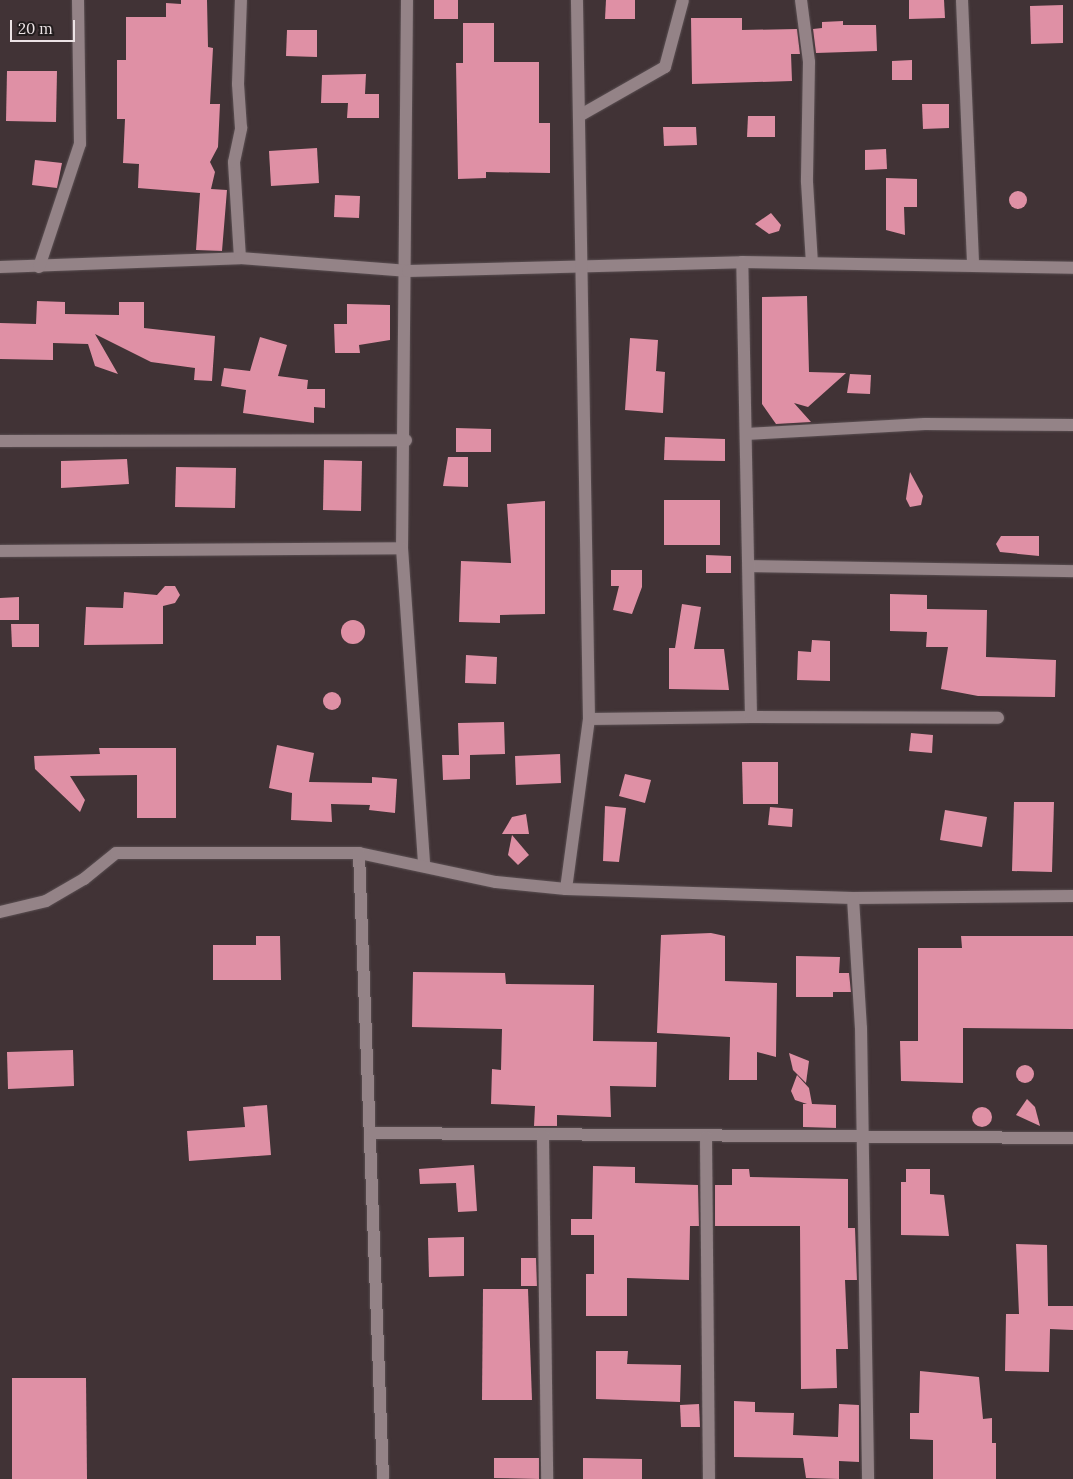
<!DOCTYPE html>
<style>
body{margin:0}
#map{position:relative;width:1073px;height:1479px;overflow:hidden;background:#413336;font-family:Lora,serif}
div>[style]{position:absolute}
.building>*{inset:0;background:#df90a5}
.round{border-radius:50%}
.roads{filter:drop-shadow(0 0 1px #5a4f52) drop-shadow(0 0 1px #5a4f52)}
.minor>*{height:12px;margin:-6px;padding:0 6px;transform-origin:6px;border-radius:6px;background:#948387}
span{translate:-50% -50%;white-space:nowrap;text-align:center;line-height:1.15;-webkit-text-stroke:5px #231d1e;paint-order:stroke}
.scale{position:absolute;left:10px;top:20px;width:65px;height:22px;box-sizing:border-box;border:2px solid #ece3e5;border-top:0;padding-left:6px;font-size:15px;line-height:18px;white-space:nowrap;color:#ece3e5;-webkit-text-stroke:4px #231d1e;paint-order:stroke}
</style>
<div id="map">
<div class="building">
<i style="clip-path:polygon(181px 0,207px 0,208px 47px,213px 48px,210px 104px,220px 104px,218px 147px,210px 162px,215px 172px,211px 189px,227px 190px,222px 251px,196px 250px,200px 193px,138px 188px,139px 164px,123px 163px,125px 119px,117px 119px,117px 60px,126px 60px,126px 17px,166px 17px,166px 3px,181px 4px)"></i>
<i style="clip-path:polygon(434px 0,458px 0,458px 19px,434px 19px)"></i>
<i style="clip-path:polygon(606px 0,635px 0,635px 19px,605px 19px)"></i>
<i style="clip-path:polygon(909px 0,944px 0,945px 18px,909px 19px)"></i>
<i style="clip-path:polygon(1063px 5px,1063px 43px,1031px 44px,1030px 6px)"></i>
<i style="clip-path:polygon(691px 18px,742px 18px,742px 30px,797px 29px,800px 54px,791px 54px,792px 81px,692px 84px)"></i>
<i style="clip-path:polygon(843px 21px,843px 25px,876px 25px,877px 51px,816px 53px,813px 29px,822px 28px,822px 22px)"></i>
<i style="clip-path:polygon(463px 23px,494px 23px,494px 62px,539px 62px,539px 123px,550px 123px,550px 173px,486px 172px,486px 178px,458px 179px,456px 63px,463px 63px)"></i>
<i style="clip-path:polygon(287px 30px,317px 30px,317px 57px,286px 56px)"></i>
<i style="clip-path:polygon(912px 60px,912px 80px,892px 80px,892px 61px)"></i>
<i style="clip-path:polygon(7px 71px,57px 71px,56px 122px,6px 121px)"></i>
<i style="clip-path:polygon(366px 74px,365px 94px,379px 94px,379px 118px,347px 118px,348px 103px,321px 103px,322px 75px)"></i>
<i style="clip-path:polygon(922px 104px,949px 104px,949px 128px,923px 129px)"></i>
<i style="clip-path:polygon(748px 116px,775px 116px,775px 137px,747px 137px)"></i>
<i style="clip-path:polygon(663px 127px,696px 127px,697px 145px,664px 146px)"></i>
<i style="clip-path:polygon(317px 148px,319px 183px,271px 186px,269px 151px)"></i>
<i style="clip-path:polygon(886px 149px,887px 169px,865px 170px,865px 150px)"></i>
<i style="clip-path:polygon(35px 160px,62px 163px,57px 188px,32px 185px)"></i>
<i style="clip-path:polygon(886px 178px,917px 179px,917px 207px,904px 207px,905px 235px,886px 230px)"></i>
<i class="round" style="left:1009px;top:191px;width:18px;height:18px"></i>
<i style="clip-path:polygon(335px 195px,360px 196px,359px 218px,334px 217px)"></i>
<i style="clip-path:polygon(771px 213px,781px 225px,779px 231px,769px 234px,755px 224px)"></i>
<i style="clip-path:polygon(807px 296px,809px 372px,846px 373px,808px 407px,794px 403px,811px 422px,776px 424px,762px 404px,762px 297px)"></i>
<i style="clip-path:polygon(37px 301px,65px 302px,65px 314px,119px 315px,119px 302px,144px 302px,144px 328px,215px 336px,212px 381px,194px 380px,195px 368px,151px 362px,95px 334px,118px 374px,95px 366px,88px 344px,53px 343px,53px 360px,0 359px,0 323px,36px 324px)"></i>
<i style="clip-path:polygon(347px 304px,390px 305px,390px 340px,359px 345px,360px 353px,335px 353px,334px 324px,347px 324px)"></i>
<i style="clip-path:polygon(260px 337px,287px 345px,278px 376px,308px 380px,307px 389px,325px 389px,325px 408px,314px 407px,314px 423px,243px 413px,246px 390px,221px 386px,224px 368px,250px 371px)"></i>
<i style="clip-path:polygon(630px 338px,658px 340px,656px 371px,665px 372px,663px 413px,625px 410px)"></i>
<i style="clip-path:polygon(850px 374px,871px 375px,870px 394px,847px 393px)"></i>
<i style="clip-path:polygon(456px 428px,491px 429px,491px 452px,456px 452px)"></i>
<i style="clip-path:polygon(665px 437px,725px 439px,725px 461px,664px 460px)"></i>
<i style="clip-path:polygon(448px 457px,468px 457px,468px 487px,443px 486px)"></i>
<i style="clip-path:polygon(127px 459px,129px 484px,61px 488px,61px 461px)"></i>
<i style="clip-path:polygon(324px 460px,362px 461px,361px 511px,323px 510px)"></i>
<i style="clip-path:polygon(176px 467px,236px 468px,235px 508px,175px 507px)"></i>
<i style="clip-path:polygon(910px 472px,923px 496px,921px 505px,910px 507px,906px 499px)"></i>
<i style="clip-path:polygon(664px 500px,720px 500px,720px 545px,664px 545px)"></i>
<i style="clip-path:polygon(545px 501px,545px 614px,500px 615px,500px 623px,459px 622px,461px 561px,511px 563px,507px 504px)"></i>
<i style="clip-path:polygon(1001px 536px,1039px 536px,1039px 556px,1000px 552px,996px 544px)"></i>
<i style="clip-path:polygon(706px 555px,731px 556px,731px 573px,706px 573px)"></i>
<i style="clip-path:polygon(611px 570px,642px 570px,642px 587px,632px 614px,613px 610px,619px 586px,611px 586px)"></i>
<i style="clip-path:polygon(165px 586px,175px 586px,180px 595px,175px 603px,163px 606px,163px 644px,84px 645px,86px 607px,123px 608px,124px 592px,157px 595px)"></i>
<i style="clip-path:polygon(890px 594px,927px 595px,927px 609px,987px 610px,986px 657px,1056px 660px,1055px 697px,978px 696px,941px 689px,948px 647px,926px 647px,927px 632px,890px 631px)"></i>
<i style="clip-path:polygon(19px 597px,19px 620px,0 620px,0 598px)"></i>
<i style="clip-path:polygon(682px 604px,701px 607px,694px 649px,724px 649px,729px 690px,669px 689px,669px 648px,675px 648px)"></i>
<i class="round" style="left:341px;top:620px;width:24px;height:24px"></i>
<i style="clip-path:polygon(11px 624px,39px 624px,39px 647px,12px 647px)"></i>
<i style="clip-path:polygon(812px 640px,830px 641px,830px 681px,797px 680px,798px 651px,811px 652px)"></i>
<i style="clip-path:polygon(466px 655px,497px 657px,496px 684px,465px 683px)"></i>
<i class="round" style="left:323px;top:692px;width:18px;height:18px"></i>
<i style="clip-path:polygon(504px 722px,505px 754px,470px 755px,470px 779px,443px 780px,442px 755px,459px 755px,458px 723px)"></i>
<i style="clip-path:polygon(911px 733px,933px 735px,932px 753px,909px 751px)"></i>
<i style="clip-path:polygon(277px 745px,314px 753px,309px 782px,372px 783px,372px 777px,397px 779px,395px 813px,369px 810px,370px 805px,331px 804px,332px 822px,291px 820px,292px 793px,269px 788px)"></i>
<i style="clip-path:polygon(99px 748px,176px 748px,176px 818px,137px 818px,137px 775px,70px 776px,85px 800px,80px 812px,35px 769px,34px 756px,100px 754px)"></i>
<i style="clip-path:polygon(560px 754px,561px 783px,516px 785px,515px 756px)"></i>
<i style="clip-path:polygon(742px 762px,778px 762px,778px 804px,743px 804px)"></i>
<i style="clip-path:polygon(625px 774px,651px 780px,645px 803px,619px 796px)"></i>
<i style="clip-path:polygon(1014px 802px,1054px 802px,1052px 872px,1012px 871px)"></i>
<i style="clip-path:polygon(605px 806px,626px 808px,619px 862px,603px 861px)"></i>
<i style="clip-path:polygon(770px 807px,793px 809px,792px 827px,768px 825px)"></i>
<i style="clip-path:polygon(945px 810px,987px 817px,982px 847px,940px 840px)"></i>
<i style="clip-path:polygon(526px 814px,529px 834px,502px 834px,512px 817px)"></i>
<i style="clip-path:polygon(512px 835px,529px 855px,518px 865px,508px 855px)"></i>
<i style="clip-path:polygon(711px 933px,725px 936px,725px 981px,777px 983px,776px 1057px,757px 1052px,757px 1080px,729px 1080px,730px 1037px,657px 1033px,661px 935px)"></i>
<i style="clip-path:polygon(256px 936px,280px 936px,281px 980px,213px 980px,213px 945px,256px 945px)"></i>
<i style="clip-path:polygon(961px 936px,1073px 936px,1073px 1029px,963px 1028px,963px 1083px,901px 1081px,900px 1041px,918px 1041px,918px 948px,962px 948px)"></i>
<i style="clip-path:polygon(796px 956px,840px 957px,839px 973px,849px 973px,851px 992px,833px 992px,833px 997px,796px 997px)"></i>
<i style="clip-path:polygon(413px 972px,505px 973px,506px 984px,594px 985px,593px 1041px,657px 1042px,656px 1087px,610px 1086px,611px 1117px,557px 1115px,557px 1126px,534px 1126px,535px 1106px,491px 1104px,492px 1069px,501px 1070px,502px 1029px,412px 1027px)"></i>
<i style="clip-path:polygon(73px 1050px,74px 1086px,8px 1089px,7px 1052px)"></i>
<i style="clip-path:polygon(789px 1053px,809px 1061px,806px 1083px,793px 1070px)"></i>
<i class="round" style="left:1016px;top:1065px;width:18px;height:18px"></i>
<i style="clip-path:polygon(797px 1075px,809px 1088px,812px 1104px,836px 1105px,836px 1128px,803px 1127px,803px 1104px,807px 1104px,795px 1100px,791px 1091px)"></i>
<i style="clip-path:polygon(1027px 1099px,1035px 1107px,1040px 1126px,1016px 1115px)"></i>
<i style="clip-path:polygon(267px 1105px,271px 1155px,189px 1161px,187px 1131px,245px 1127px,243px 1107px)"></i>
<i class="round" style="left:972px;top:1107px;width:20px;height:20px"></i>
<i style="clip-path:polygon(474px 1165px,477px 1211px,458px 1212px,456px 1183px,420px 1184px,419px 1169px)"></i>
<i style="clip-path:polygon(593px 1166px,635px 1167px,635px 1183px,698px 1185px,699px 1226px,690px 1226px,689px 1280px,627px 1278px,627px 1316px,586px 1316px,586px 1274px,594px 1274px,594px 1235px,571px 1235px,571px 1219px,592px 1219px)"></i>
<i style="clip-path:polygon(732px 1169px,749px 1169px,750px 1177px,848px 1179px,848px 1228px,855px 1228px,857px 1280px,845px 1280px,848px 1349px,836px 1349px,837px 1388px,801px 1389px,800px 1226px,715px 1226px,715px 1185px,732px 1185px)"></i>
<i style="clip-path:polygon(906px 1169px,930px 1169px,930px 1194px,944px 1195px,949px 1236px,901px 1235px,901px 1182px,906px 1182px)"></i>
<i style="clip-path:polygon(464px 1237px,464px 1276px,429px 1277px,428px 1238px)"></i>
<i style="clip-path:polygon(1016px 1244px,1047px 1245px,1048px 1306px,1073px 1306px,1073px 1330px,1050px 1329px,1049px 1372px,1005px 1371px,1006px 1314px,1019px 1314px)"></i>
<i style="clip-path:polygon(521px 1258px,536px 1258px,537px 1286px,521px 1286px)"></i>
<i style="clip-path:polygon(483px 1289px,528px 1289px,532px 1400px,482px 1400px)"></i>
<i style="clip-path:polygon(596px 1351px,628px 1351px,627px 1364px,681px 1365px,680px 1402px,596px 1399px)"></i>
<i style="clip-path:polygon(920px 1371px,979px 1377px,983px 1419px,992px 1418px,992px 1443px,996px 1443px,996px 1479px,933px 1479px,933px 1440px,910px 1439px,910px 1413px,919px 1413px)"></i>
<i style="clip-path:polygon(12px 1378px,86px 1378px,87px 1479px,12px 1479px)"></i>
<i style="clip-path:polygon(734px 1401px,755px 1402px,755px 1412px,794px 1413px,793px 1435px,838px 1437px,839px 1404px,859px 1405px,859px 1462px,839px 1461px,839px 1479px,806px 1478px,803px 1458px,734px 1457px)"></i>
<i style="clip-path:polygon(699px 1404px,700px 1427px,681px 1427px,680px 1405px)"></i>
<i style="clip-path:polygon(494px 1458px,539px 1458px,539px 1479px,494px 1478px)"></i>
<i style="clip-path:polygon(583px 1458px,642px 1459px,642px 1479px,583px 1479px)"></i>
</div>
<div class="roads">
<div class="minor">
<i style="left:407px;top:0;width:548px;rotate:90.52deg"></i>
<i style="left:402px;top:548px;width:319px;rotate:86deg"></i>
<i style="left:801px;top:0;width:63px;rotate:82.6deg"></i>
<i style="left:809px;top:62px;width:120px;rotate:91deg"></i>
<i style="left:807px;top:182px;width:81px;rotate:86.5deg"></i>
<i style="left:962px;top:0;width:266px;rotate:87.6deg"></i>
<i style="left:579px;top:116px;width:99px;rotate:-29.7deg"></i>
<i style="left:665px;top:67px;width:69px;rotate:-75deg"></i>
<i style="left:240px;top:258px;width:96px;rotate:-93.6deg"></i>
<i style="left:234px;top:162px;width:35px;rotate:-78deg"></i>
<i style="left:241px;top:128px;width:44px;rotate:-93.9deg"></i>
<i style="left:238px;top:84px;width:84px;rotate:-88deg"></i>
<i style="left:0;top:267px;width:240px;rotate:-2.1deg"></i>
<i style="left:240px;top:258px;width:169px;rotate:4.4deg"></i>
<i style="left:408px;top:271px;width:334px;rotate:-1.5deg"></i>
<i style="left:742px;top:262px;width:331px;rotate:1deg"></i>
<i style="left:39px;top:267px;width:130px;rotate:-71.6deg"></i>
<i style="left:80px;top:144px;width:144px;rotate:-90.8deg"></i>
<i style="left:746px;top:434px;width:179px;rotate:-3.2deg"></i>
<i style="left:925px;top:424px;width:148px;rotate:0.4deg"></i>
<i style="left:0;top:441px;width:406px;rotate:-0.1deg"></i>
<i style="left:0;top:551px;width:402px;rotate:-0.4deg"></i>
<i style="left:750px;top:566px;width:323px;rotate:0.9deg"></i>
<i style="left:751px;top:717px;width:247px;rotate:0.2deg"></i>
<i style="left:589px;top:719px;width:162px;rotate:-0.7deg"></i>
<i style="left:751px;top:717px;width:455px;rotate:-91.1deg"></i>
<i style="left:359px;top:853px;width:140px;rotate:12deg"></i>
<i style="left:496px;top:882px;width:70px;rotate:5.7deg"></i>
<i style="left:566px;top:889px;width:287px;rotate:1.8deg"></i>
<i style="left:853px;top:898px;width:220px;rotate:-0.5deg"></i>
<i style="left:566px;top:889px;width:172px;rotate:-82.3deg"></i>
<i style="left:589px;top:719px;width:719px;rotate:-90.96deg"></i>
<i style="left:853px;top:898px;width:130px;rotate:86.5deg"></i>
<i style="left:861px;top:1028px;width:451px;rotate:89.1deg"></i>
<i style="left:0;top:912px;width:47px;rotate:-13.4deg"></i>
<i style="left:46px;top:901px;width:44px;rotate:-30.1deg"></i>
<i style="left:84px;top:879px;width:41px;rotate:-39.1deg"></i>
<i style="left:116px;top:853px;width:243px"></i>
<i style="left:359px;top:853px;width:626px;rotate:87.8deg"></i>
<i style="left:372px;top:1133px;width:701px;rotate:0.41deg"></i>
<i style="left:543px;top:1136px;width:343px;rotate:89.3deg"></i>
<i style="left:706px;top:1137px;width:342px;rotate:89.5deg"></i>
</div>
</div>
<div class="scale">20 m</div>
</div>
